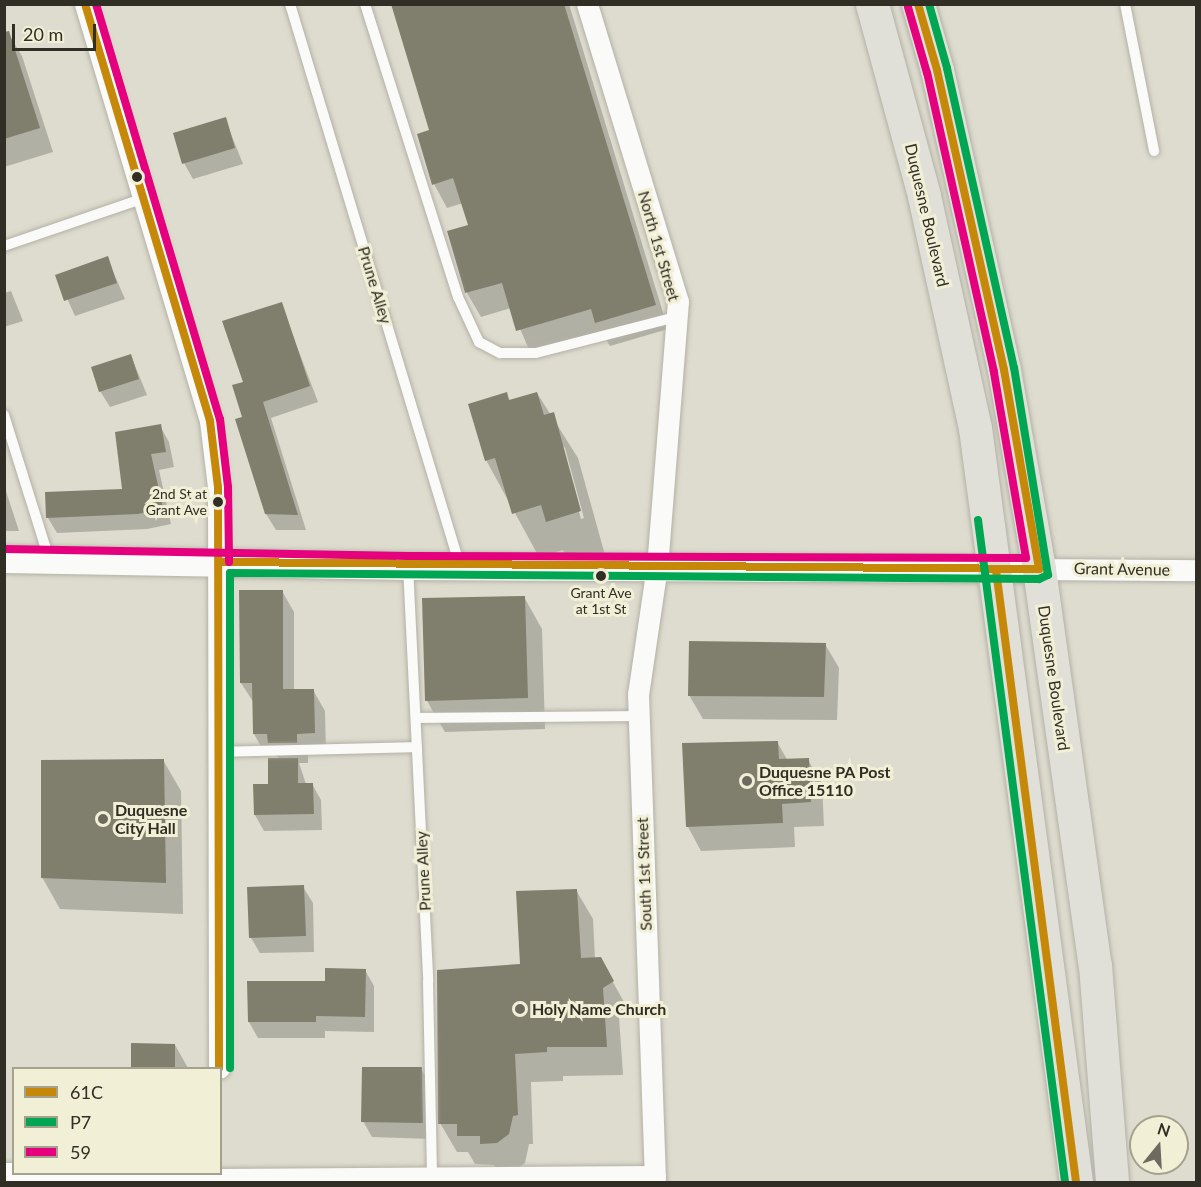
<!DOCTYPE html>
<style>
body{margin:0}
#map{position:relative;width:1201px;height:1187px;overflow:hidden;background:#dedcce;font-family:Lato,sans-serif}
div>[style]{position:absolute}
.shadow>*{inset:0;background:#0003}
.building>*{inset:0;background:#807e6c}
.roads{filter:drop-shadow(0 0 2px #b2b1a6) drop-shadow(0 0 2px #b2b1a6)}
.service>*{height:10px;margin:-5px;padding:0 5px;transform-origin:5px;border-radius:5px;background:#fafaf8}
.minor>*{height:21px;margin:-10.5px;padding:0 10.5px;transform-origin:10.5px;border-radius:10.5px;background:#fafaf8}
.tertiary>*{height:27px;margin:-13.5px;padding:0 13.5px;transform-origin:13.5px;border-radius:13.5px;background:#fafaf8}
.primary>*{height:33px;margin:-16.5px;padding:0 16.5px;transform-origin:16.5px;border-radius:16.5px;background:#e1e0d8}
.bus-1>*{height:8px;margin:-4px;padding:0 4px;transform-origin:4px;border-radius:4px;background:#c58809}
.bus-2>*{height:8px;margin:-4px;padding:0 4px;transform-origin:4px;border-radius:4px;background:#00a651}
.bus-3>*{height:8px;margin:-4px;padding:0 4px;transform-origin:4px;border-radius:4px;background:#e5007d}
.dots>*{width:16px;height:16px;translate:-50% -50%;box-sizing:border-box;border:3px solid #f1efd5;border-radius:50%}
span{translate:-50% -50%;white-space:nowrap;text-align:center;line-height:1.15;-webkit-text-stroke:6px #f1efd5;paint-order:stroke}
.bus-label{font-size:14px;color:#302e25}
.right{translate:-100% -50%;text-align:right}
.street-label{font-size:16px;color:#302e25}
.poi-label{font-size:16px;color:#302e25;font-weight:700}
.left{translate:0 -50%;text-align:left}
.frame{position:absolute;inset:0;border:6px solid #302e25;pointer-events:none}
.legend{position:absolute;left:12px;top:1067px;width:210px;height:108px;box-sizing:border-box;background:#f1efd5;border:2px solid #a4a28f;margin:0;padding:8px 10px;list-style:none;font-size:18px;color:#302e25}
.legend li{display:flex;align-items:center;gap:12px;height:30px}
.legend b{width:30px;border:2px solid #a4a28f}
.north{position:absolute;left:1129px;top:1115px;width:60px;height:60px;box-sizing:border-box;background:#f1efd5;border:2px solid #a4a28f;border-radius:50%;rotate:18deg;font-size:16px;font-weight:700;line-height:24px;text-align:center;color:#302e25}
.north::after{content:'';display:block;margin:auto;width:21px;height:27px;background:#6d6b60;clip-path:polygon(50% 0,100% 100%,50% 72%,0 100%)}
.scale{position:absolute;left:12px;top:24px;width:84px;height:27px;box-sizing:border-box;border:3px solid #302e25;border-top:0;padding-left:8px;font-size:18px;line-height:21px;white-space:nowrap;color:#302e25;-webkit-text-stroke:4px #f1efd5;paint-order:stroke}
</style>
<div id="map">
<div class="shadow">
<i style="clip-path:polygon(393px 4px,569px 4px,668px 329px,610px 346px,602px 333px,531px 354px,511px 308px,481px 317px,467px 293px,449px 232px,470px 226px,463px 203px,447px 208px,434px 184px,431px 131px)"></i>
<i style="clip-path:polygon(8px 33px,22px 56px,53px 152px,4px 167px,4px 34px)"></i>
<i style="clip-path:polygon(225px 119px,243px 164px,193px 179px,184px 163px)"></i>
<i style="clip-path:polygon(107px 258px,125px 299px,75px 316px,57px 276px)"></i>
<i style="clip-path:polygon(11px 291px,23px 321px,4px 327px,4px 293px)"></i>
<i style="clip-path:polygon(281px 304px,318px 402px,271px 418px,306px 530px,276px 530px,266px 514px,244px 418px,245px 383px)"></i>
<i style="clip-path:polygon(131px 356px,147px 395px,110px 407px,100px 391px)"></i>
<i style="clip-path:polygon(evenodd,537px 393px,578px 458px,605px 555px,572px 565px,563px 550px,539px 557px,486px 460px,506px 394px,510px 401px,537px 393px,561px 444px,565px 448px,584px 518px,581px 519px,561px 444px)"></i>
<i style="clip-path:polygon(160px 426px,169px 442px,174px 467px,159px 470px,171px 524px,147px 529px,57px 533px,48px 518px,124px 490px)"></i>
<i style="clip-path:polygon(4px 485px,19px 531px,4px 531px)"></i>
<i style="clip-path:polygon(282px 591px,294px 612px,294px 691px,313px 690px,325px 711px,326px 754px,308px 754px,308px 763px,299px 763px,306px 784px,312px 784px,321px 800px,322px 830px,264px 831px,255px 815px,254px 785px,270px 785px,279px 759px,276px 754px,266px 755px,254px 734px,254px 703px,241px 683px)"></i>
<i style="clip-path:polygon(524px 597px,542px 629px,545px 729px,445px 732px,427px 701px)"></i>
<i style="clip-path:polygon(825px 644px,839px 668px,837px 720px,703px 719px,689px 695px)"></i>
<i style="clip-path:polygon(777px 742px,788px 761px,808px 760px,822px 784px,824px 826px,794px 827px,795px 847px,701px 851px,688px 827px)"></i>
<i style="clip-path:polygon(163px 760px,181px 791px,183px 914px,60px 909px,42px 877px)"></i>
<i style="clip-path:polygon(303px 887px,313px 903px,314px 952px,260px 953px,251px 938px)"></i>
<i style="clip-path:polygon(576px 890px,593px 919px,595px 959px,600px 959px,629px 1011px,619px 1017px,623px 1075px,563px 1076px,563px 1081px,531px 1082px,533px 1144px,529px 1144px,525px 1163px,514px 1171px,498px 1172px,494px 1165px,475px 1164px,468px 1152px,457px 1152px,440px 1123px,521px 966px)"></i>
<i style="clip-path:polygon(365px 970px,374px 986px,374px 1032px,325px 1031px,325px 1038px,258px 1038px,249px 1022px,327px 982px)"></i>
<i style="clip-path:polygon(132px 1045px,175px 1045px,188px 1068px,132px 1068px)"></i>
<i style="clip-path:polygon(421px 1069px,431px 1085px,432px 1139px,372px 1137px,363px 1121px)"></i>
</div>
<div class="building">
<i style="clip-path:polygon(391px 4px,564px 4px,656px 305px,595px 323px,591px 309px,516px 331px,502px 283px,465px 293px,447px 231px,468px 225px,453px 178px,432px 185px,417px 134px,429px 130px)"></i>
<i style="clip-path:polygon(9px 31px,40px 128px,4px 139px,4px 32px)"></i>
<i style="clip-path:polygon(226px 117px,235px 148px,182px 164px,173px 133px)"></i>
<i style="clip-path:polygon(108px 256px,117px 283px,64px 301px,55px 275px)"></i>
<i style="clip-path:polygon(282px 302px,310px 386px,263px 402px,298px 515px,265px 514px,235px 419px,242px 417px,232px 385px,243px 382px,222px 321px)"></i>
<i style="clip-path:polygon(131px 354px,139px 379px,99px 392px,91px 367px)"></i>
<i style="clip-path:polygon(507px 392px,509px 400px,537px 392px,544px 415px,554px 412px,581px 511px,546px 522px,541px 505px,512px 514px,495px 458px,485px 461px,468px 404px)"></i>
<i style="clip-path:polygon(161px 424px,166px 452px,151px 454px,163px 508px,138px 514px,46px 518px,45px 492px,122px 489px,115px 432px)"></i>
<i style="clip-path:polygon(239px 590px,283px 590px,283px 689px,314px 689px,315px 733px,297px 734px,297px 743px,268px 743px,267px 734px,253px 734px,252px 683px,240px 683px)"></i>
<i style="clip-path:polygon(525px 596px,528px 698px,425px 701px,422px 598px)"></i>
<i style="clip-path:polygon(689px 641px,826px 643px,824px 697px,688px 696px)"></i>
<i style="clip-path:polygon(778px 741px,779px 759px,809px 758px,811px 802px,782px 804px,783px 823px,686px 827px,682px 743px)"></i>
<i style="clip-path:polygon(268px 758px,298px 758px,298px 783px,313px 783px,314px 814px,254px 815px,253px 784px,268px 784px)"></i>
<i style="clip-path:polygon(164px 759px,166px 883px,41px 878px,41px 760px)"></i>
<i style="clip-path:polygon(304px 885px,306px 936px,249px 938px,247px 887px)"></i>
<i style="clip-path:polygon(577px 889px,581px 958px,601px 957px,614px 981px,603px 988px,607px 1047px,547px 1047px,547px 1052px,515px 1054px,518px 1115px,513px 1116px,509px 1134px,497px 1143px,480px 1144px,480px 1136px,457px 1136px,457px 1124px,438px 1124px,437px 970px,520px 964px,516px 891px)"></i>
<i style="clip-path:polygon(325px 968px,366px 969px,365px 1017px,316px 1016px,316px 1022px,248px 1022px,247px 981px,325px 981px)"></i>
<i style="clip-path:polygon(131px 1043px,175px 1044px,175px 1068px,131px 1068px)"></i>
<i style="clip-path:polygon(362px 1067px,422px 1067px,423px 1123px,361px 1122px)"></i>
</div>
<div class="roads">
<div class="service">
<i style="left:290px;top:4px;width:587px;rotate:73.17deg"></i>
<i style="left:365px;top:4px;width:307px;rotate:72.4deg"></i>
<i style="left:458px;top:297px;width:50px;rotate:65deg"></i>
<i style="left:479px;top:342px;width:24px;rotate:28deg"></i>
<i style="left:500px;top:353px;width:36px"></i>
<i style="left:536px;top:353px;width:145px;rotate:-14.4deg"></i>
<i style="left:1125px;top:4px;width:150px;rotate:78.8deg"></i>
<i style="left:4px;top:246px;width:148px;rotate:-18.9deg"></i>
<i style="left:4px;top:415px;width:151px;rotate:72.6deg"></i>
<i style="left:408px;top:566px;width:416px;rotate:87.2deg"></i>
<i style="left:428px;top:982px;width:194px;rotate:88.8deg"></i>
<i style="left:416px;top:718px;width:223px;rotate:-0.5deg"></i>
<i style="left:219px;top:752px;width:198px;rotate:-1.4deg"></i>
</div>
<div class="minor">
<i style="left:85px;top:4px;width:435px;rotate:73.3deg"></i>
<i style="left:210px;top:421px;width:66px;rotate:83.1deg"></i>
<i style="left:218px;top:487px;width:581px;rotate:89.9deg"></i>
<i style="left:587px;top:4px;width:311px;rotate:73deg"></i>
<i style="left:678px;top:301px;width:266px;rotate:94.5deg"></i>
<i style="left:657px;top:566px;width:129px;rotate:98.4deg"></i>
<i style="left:638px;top:694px;width:488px;rotate:88deg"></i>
<i style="left:1039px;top:569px;width:157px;rotate:0.4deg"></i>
<i style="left:4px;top:1173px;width:10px"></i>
<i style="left:27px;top:1174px;width:192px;rotate:1.5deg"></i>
<i style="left:219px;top:1179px;width:436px;rotate:-0.4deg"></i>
</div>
<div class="tertiary">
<i style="left:4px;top:559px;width:404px;rotate:1deg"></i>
<i style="left:408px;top:566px;width:631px;rotate:0.27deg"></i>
</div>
<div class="primary">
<i style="left:872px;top:4px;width:199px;rotate:74.8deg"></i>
<i style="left:924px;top:196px;width:238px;rotate:77.6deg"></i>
<i style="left:975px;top:428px;width:761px;rotate:82.37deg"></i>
<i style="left:918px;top:4px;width:69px;rotate:73.9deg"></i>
<i style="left:937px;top:70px;width:307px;rotate:77.4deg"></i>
<i style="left:1004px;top:370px;width:202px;rotate:80deg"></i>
<i style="left:1039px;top:569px;width:400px;rotate:82deg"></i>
<i style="left:1095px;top:965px;width:218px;rotate:85.5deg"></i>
</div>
</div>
<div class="bus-1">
<i style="left:85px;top:4px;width:435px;rotate:73.3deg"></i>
<i style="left:210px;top:421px;width:66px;rotate:83.1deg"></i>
<i style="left:218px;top:487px;width:581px;rotate:89.9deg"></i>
<i style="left:918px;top:4px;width:69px;rotate:73.9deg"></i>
<i style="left:937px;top:70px;width:307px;rotate:77.4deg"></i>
<i style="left:1004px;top:370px;width:202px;rotate:80deg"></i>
<i style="left:219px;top:562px;width:820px;rotate:0.49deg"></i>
<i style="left:996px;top:570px;width:617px;rotate:82.55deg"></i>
</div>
<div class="bus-2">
<i style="left:978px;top:520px;width:668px;rotate:82.51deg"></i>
<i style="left:230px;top:1068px;width:495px;rotate:-90deg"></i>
<i style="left:230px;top:573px;width:809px;rotate:0.42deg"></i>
<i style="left:1039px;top:579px;width:10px;rotate:-24deg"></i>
<i style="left:1048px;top:575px;width:210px;rotate:-99.3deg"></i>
<i style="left:1014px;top:368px;width:307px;rotate:-102.6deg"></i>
<i style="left:947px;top:68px;width:66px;rotate:-105.7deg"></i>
</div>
<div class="bus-3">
<i style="left:96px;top:4px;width:433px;rotate:73.4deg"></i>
<i style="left:220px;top:419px;width:68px;rotate:83.3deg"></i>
<i style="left:228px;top:487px;width:75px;rotate:89.2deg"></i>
<i style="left:4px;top:549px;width:404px;rotate:1deg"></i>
<i style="left:408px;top:556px;width:618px;rotate:0.19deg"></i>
<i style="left:1026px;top:558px;width:189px;rotate:-99.8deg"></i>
<i style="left:994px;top:372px;width:306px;rotate:-102.6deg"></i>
<i style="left:927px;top:73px;width:69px;rotate:-106.1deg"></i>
</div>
<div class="dots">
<i style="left:137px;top:177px;background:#302e25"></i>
<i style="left:218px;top:502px;background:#302e25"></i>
<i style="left:601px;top:576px;background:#302e25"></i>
<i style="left:747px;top:781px;background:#6d6b60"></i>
<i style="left:103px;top:819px;background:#6d6b60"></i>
<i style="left:520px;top:1009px;background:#6d6b60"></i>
</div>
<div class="bus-label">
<span class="right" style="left:207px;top:502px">2nd St at<br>Grant Ave</span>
<span style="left:601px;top:601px">Grant Ave<br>at 1st St</span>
</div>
<div class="street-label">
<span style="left:927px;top:215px;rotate:77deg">Duquesne Boulevard</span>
<span style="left:659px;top:246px;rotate:74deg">North 1st Street</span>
<span style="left:375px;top:285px;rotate:73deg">Prune Alley</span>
<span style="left:1122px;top:569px;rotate:1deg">Grant Avenue</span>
<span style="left:1054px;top:678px;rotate:82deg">Duquesne Boulevard</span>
<span style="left:423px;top:871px;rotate:-93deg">Prune Alley</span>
<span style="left:644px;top:874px;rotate:-92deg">South 1st Street</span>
</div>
<div class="poi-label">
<span class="left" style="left:759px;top:781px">Duquesne PA Post<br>Office 15110</span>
<span class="left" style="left:115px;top:819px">Duquesne<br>City Hall</span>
<span class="left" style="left:532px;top:1009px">Holy Name Church</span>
</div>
<div class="frame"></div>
<ul class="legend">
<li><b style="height:8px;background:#c58809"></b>61C</li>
<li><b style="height:8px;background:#00a651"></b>P7</li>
<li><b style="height:8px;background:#e5007d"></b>59</li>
</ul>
<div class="north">N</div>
<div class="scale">20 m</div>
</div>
